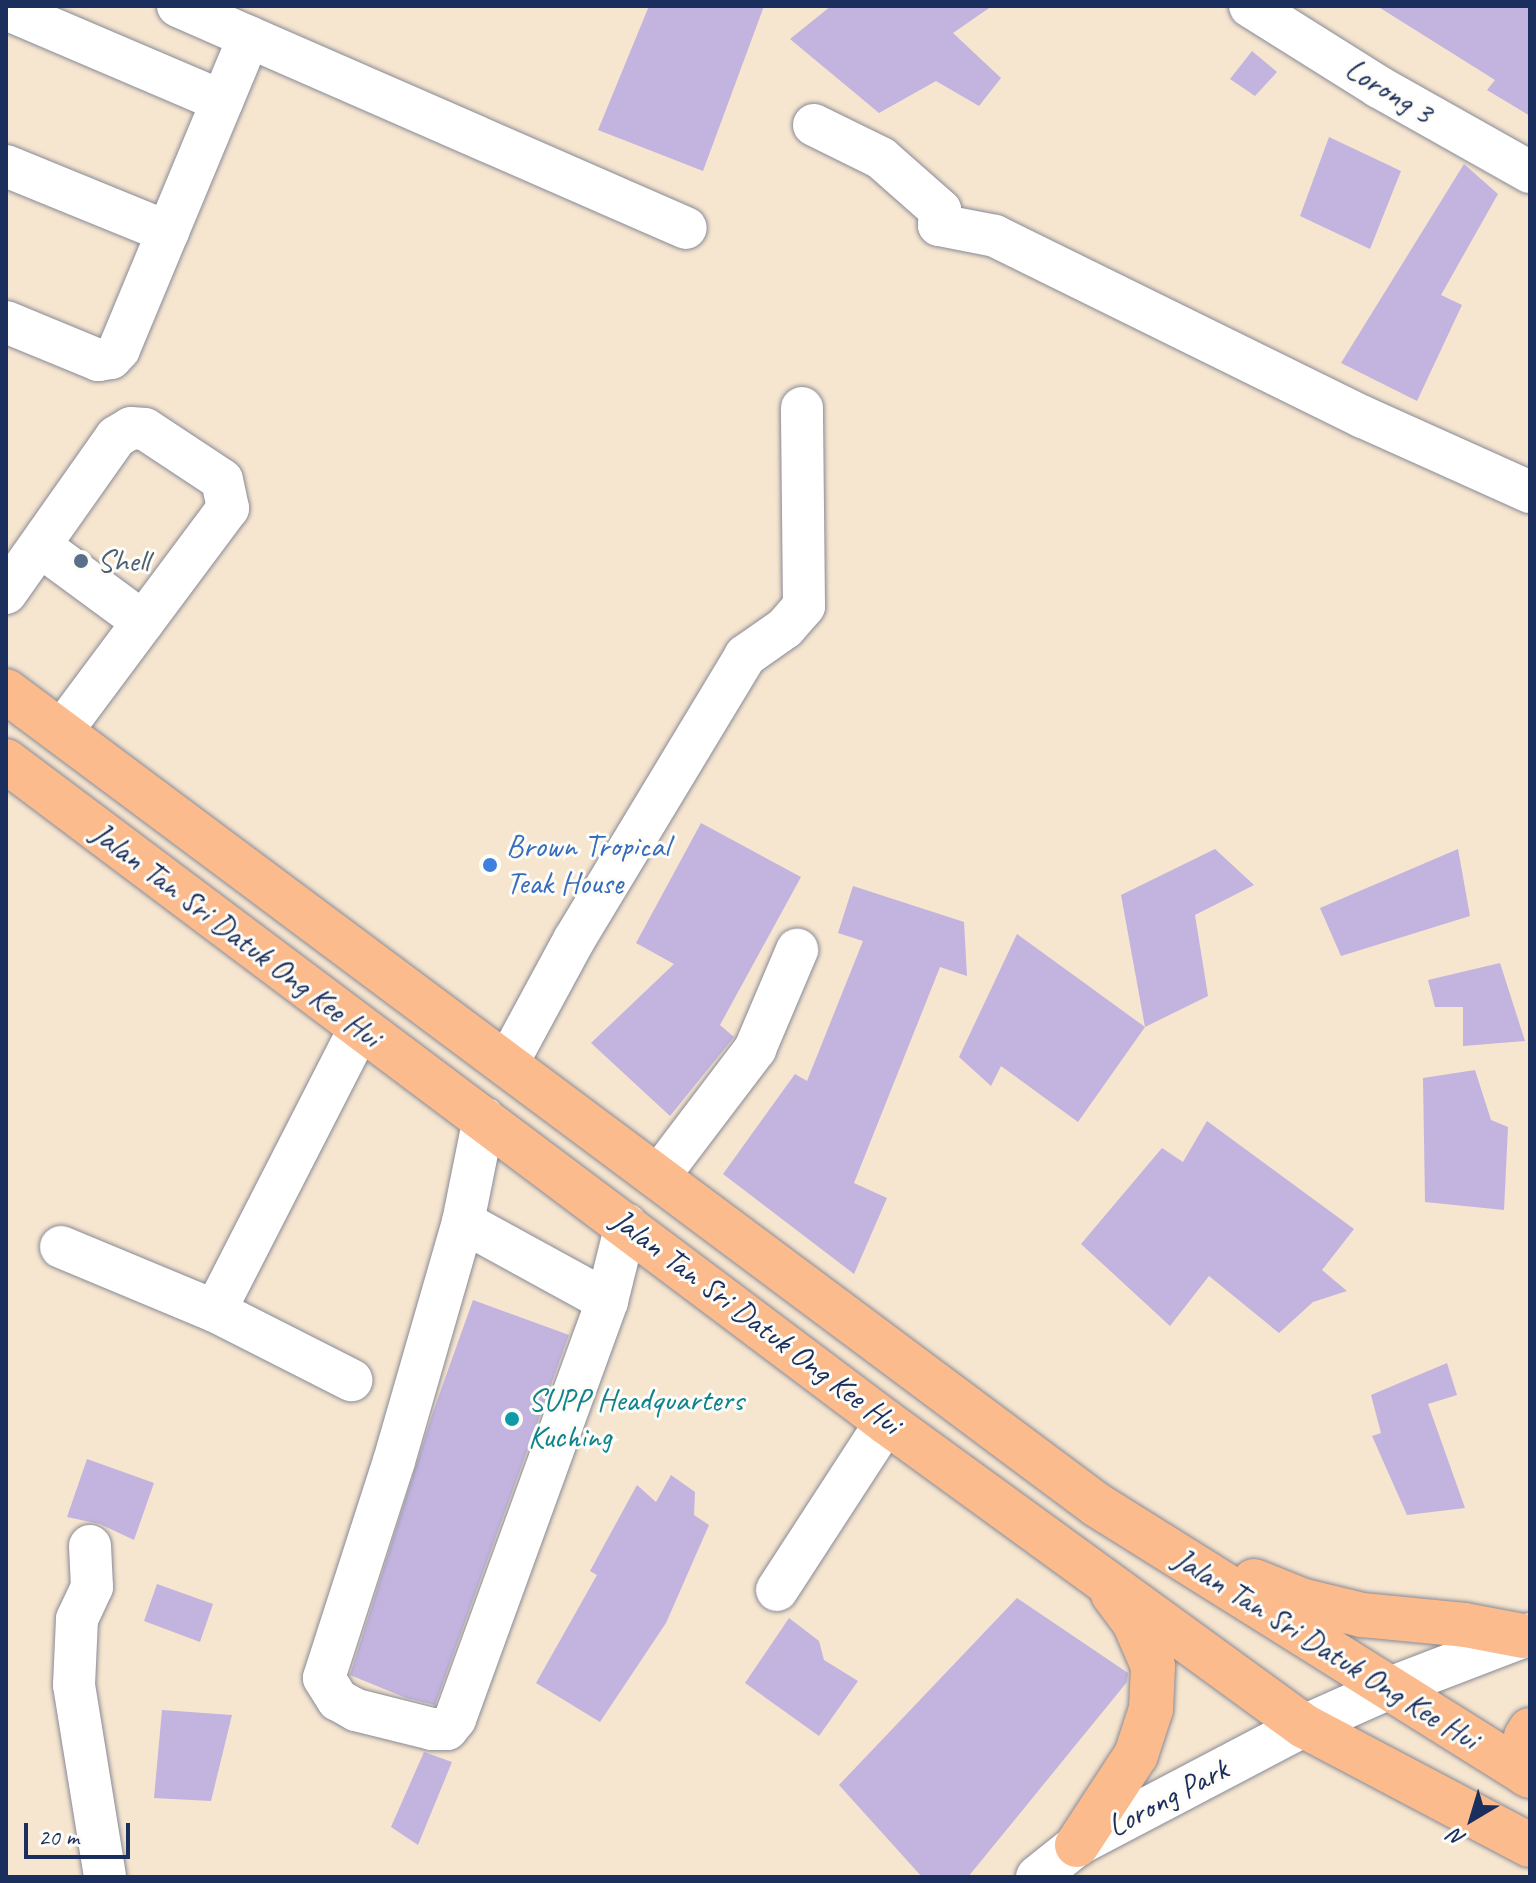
<!DOCTYPE html>
<style>
body{margin:0}
#map{position:relative;width:1536px;height:1883px;overflow:hidden;background:#f6e5cf;font-family:Caveat,sans-serif}
div>[style]{position:absolute}
.building>*{inset:0;background:#c2b4df}
.roads{filter:drop-shadow(0 0 2px #888a96) drop-shadow(0 0 2px #888a96)}
.minor>*{height:42px;margin:-21px;padding:0 21px;transform-origin:21px;border-radius:21px;background:#fff}
.major>*{height:44px;margin:-22px;padding:0 22px;transform-origin:22px;border-radius:22px;background:#fbbb8c}
.dots>*{width:22px;height:22px;translate:-50% -50%;box-sizing:border-box;border:4px solid #fdfcf7;border-radius:50%}
span{translate:-50% -50%;white-space:nowrap;text-align:center;line-height:1.15;-webkit-text-stroke:6px #fdfcf7;paint-order:stroke}
.street-label{font-size:32px;color:#1b2f5e}
.service-label{font-size:32px;color:#4e5e75}
.left{translate:0 -50%;text-align:left}
.shop-label{font-size:32px;color:#366cbe}
.culture-label{font-size:32px;color:#0d838f}
.frame{position:absolute;inset:0;border:8px solid #1b2f5e;pointer-events:none}
.north{position:absolute;left:1432px;top:1779px;width:80px;height:80px;-webkit-text-stroke:6px #fdfcf7;paint-order:stroke;rotate:218deg;font-size:22px;font-weight:700;line-height:32px;text-align:center;color:#1b2f5e}
.north::after{content:'';display:block;margin:auto;width:28px;height:36px;background:#1b2f5e;clip-path:polygon(50% 0,100% 100%,50% 72%,0 100%)}
.scale{position:absolute;left:24px;top:1823px;width:106px;height:36px;box-sizing:border-box;border:4px solid #1b2f5e;border-top:0;padding-left:10px;font-size:24px;line-height:28px;white-space:nowrap;color:#1b2f5e;-webkit-text-stroke:6px #fdfcf7;paint-order:stroke}
</style>
<div id="map">
<div class="building">
<i style="clip-path:polygon(649px 6px,764px 6px,703px 171px,598px 130px)"></i>
<i style="clip-path:polygon(831px 6px,992px 6px,953px 33px,1001px 78px,979px 106px,936px 81px,879px 113px,790px 39px)"></i>
<i style="clip-path:polygon(1377px 6px,1530px 6px,1530px 116px,1487px 90px,1495px 80px)"></i>
<i style="clip-path:polygon(1252px 51px,1277px 72px,1255px 96px,1230px 79px)"></i>
<i style="clip-path:polygon(1329px 137px,1401px 171px,1370px 249px,1300px 216px)"></i>
<i style="clip-path:polygon(1464px 164px,1498px 194px,1441px 295px,1462px 305px,1417px 401px,1341px 363px)"></i>
<i style="clip-path:polygon(701px 823px,801px 877px,720px 1025px,734px 1037px,670px 1116px,591px 1043px,674px 964px,636px 943px)"></i>
<i style="clip-path:polygon(1215px 849px,1254px 885px,1195px 915px,1208px 996px,1145px 1027px,1121px 895px)"></i>
<i style="clip-path:polygon(1458px 849px,1470px 916px,1341px 956px,1320px 908px)"></i>
<i style="clip-path:polygon(853px 886px,964px 922px,967px 976px,940px 967px,854px 1183px,887px 1198px,854px 1274px,723px 1174px,795px 1074px,807px 1081px,863px 941px,838px 933px)"></i>
<i style="clip-path:polygon(1017px 934px,1145px 1027px,1078px 1122px,1001px 1066px,991px 1086px,959px 1057px)"></i>
<i style="clip-path:polygon(1500px 963px,1525px 1041px,1463px 1046px,1463px 1007px,1435px 1007px,1428px 980px)"></i>
<i style="clip-path:polygon(1475px 1070px,1491px 1120px,1508px 1127px,1504px 1210px,1425px 1202px,1423px 1078px)"></i>
<i style="clip-path:polygon(1207px 1121px,1354px 1229px,1322px 1270px,1347px 1291px,1313px 1302px,1279px 1333px,1209px 1276px,1170px 1326px,1081px 1244px,1162px 1148px,1183px 1162px)"></i>
<i style="clip-path:polygon(473px 1300px,569px 1335px,435px 1705px,406px 1698px,350px 1675px,432px 1415px)"></i>
<i style="clip-path:polygon(1447px 1363px,1457px 1395px,1428px 1404px,1465px 1508px,1407px 1515px,1372px 1436px,1381px 1433px,1371px 1395px)"></i>
<i style="clip-path:polygon(87px 1459px,154px 1483px,134px 1540px,100px 1524px,67px 1517px)"></i>
<i style="clip-path:polygon(671px 1475px,695px 1492px,694px 1515px,709px 1525px,666px 1623px,600px 1722px,536px 1683px,597px 1575px,590px 1571px,637px 1485px,656px 1502px)"></i>
<i style="clip-path:polygon(157px 1584px,213px 1604px,200px 1642px,144px 1621px)"></i>
<i style="clip-path:polygon(1017px 1598px,1128px 1673px,1127px 1682px,968px 1877px,922px 1877px,839px 1785px)"></i>
<i style="clip-path:polygon(789px 1618px,819px 1641px,824px 1660px,858px 1681px,819px 1736px,745px 1683px)"></i>
<i style="clip-path:polygon(162px 1710px,232px 1715px,211px 1801px,154px 1798px)"></i>
<i style="clip-path:polygon(424px 1752px,452px 1762px,418px 1845px,391px 1827px)"></i>
</div>
<div class="roads">
<div class="minor">
<i style="left:178px;top:6px;width:554px;rotate:23.61deg"></i>
<i style="left:1250px;top:6px;width:152px;rotate:32.1deg"></i>
<i style="left:1379px;top:87px;width:173px;rotate:29.4deg"></i>
<i style="left:6px;top:9px;width:235px;rotate:23.1deg"></i>
<i style="left:814px;top:125px;width:75px;rotate:26.2deg"></i>
<i style="left:881px;top:158px;width:79px;rotate:41.4deg"></i>
<i style="left:940px;top:210px;width:15px;rotate:94deg"></i>
<i style="left:939px;top:225px;width:57px;rotate:11.1deg"></i>
<i style="left:995px;top:236px;width:410px;rotate:26.2deg"></i>
<i style="left:1363px;top:417px;width:183px;rotate:24.2deg"></i>
<i style="left:6px;top:166px;width:175px;rotate:22.2deg"></i>
<i style="left:6px;top:322px;width:100px;rotate:22.4deg"></i>
<i style="left:98px;top:360px;width:13px;rotate:-9deg"></i>
<i style="left:111px;top:358px;width:12px;rotate:-48deg"></i>
<i style="left:119px;top:349px;width:338px;rotate:-67.4deg"></i>
<i style="left:40px;top:546px;width:128px;rotate:36.4deg"></i>
<i style="left:6px;top:593px;width:191px;rotate:-54.8deg"></i>
<i style="left:116px;top:437px;width:17px;rotate:-31deg"></i>
<i style="left:131px;top:428px;width:14px;rotate:4deg"></i>
<i style="left:145px;top:429px;width:92px;rotate:33.5deg"></i>
<i style="left:222px;top:480px;width:29px;rotate:78deg"></i>
<i style="left:228px;top:508px;width:278px;rotate:126.7deg"></i>
<i style="left:508px;top:1062px;width:139px;rotate:-61.6deg"></i>
<i style="left:574px;top:940px;width:332px;rotate:-58.9deg"></i>
<i style="left:745px;top:656px;width:49px;rotate:-35deg"></i>
<i style="left:785px;top:628px;width:29px;rotate:-49deg"></i>
<i style="left:804px;top:606px;width:198px;rotate:-90.6deg"></i>
<i style="left:484px;top:1118px;width:106px;rotate:101.4deg"></i>
<i style="left:463px;top:1222px;width:249px;rotate:106.1deg"></i>
<i style="left:394px;top:1461px;width:228px;rotate:107.9deg"></i>
<i style="left:324px;top:1678px;width:26px;rotate:58deg"></i>
<i style="left:338px;top:1700px;width:21px;rotate:29deg"></i>
<i style="left:356px;top:1710px;width:78px;rotate:14deg"></i>
<i style="left:432px;top:1729px;width:15px"></i>
<i style="left:447px;top:1729px;width:13px;rotate:-51deg"></i>
<i style="left:455px;top:1719px;width:445px;rotate:-70deg"></i>
<i style="left:607px;top:1301px;width:79px;rotate:-76.1deg"></i>
<i style="left:658px;top:1177px;width:161px;rotate:-52.8deg"></i>
<i style="left:755px;top:1049px;width:108px;rotate:-67deg"></i>
<i style="left:463px;top:1222px;width:164px;rotate:28.7deg"></i>
<i style="left:61px;top:1247px;width:167px;rotate:22.6deg"></i>
<i style="left:215px;top:1311px;width:153px;rotate:26.9deg"></i>
<i style="left:215px;top:1311px;width:317px;rotate:-62.9deg"></i>
<i style="left:90px;top:1546px;width:41px;rotate:87.2deg"></i>
<i style="left:92px;top:1587px;width:35px;rotate:115deg"></i>
<i style="left:77px;top:1619px;width:66px;rotate:92.6deg"></i>
<i style="left:74px;top:1685px;width:194px;rotate:80.8deg"></i>
<i style="left:777px;top:1590px;width:200px;rotate:-57deg"></i>
<i style="left:1037px;top:1877px;width:51px;rotate:-38.7deg"></i>
<i style="left:1077px;top:1845px;width:256px;rotate:-27.7deg"></i>
<i style="left:1304px;top:1726px;width:91px;rotate:-24deg"></i>
<i style="left:1387px;top:1689px;width:153px;rotate:-21deg"></i>
</div>
<div class="major">
<i style="left:6px;top:691px;width:1361px;rotate:36.73deg"></i>
<i style="left:1097px;top:1505px;width:511px;rotate:32.04deg"></i>
<i style="left:6px;top:761px;width:1101px;rotate:36.91deg"></i>
<i style="left:886px;top:1422px;width:517px;rotate:36.03deg"></i>
<i style="left:1304px;top:1726px;width:255px;rotate:27.8deg"></i>
<i style="left:1254px;top:1581px;width:54px;rotate:21.8deg"></i>
<i style="left:1304px;top:1601px;width:60px;rotate:13.6deg"></i>
<i style="left:1362px;top:1615px;width:103px;rotate:5.5deg"></i>
<i style="left:1465px;top:1625px;width:60px;rotate:10.6deg"></i>
<i style="left:1526px;top:1774px;width:37px;rotate:-90deg"></i>
<i style="left:1526px;top:1737px;width:8px;rotate:-60deg"></i>
<i style="left:1077px;top:1845px;width:108px;rotate:-56.8deg"></i>
<i style="left:1136px;top:1755px;width:48px;rotate:-71.9deg"></i>
<i style="left:1151px;top:1709px;width:43px;rotate:-87.3deg"></i>
<i style="left:1153px;top:1666px;width:48px;rotate:-113.4deg"></i>
<i style="left:1134px;top:1622px;width:35px;rotate:-127deg"></i>
</div>
</div>
<div class="dots">
<i style="left:81px;top:561px;background:#5c6f8a"></i>
<i style="left:490px;top:865px;background:#3f7fe0"></i>
<i style="left:512px;top:1419px;background:#0f9aa8"></i>
</div>
<div class="street-label">
<span style="left:1389px;top:91px;rotate:31deg">Lorong 3</span>
<span style="left:236px;top:935px;rotate:37deg">Jalan Tan Sri Datuk Ong Kee Hui</span>
<span style="left:756px;top:1322px;rotate:37deg">Jalan Tan Sri Datuk Ong Kee Hui</span>
<span style="left:1326px;top:1649px;rotate:32deg">Jalan Tan Sri Datuk Ong Kee Hui</span>
<span style="left:1168px;top:1798px;rotate:-28deg">Lorong Park</span>
</div>
<div class="service-label">
<span class="left" style="left:97px;top:561px">Shell</span>
</div>
<div class="shop-label">
<span class="left" style="left:506px;top:865px">Brown Tropical<br>Teak House</span>
</div>
<div class="culture-label">
<span class="left" style="left:528px;top:1419px">SUPP Headquarters<br>Kuching</span>
</div>
<div class="frame"></div>
<div class="north">N</div>
<div class="scale">20 m</div>
</div>
